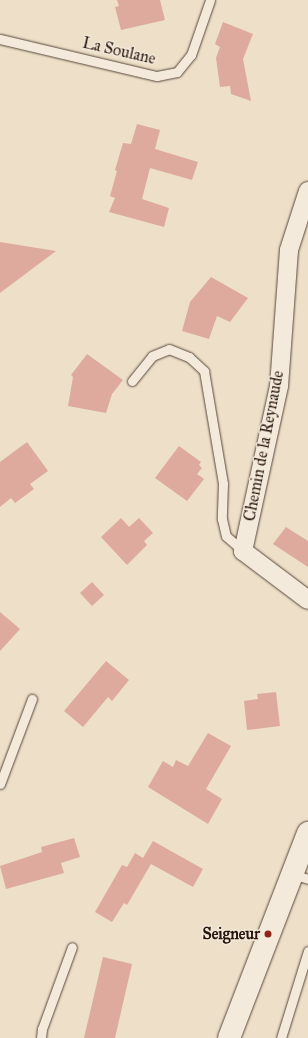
<!DOCTYPE html>
<style>
body{margin:0}
#map{position:relative;width:308px;height:1038px;overflow:hidden;background:#eddfc8;font-family:"IM FELL Great Primer",serif}
div>[style]{position:absolute}
.building>*{inset:0;background:#deaa9e}
.roads{filter:drop-shadow(0 0 1px #59473a) drop-shadow(0 0 1px #59473a)}
.lane>*{height:9px;margin:-4.5px;padding:0 4.5px;transform-origin:4.5px;border-radius:4.5px;background:#f3eadb}
.street>*{height:18px;margin:-9px;padding:0 9px;transform-origin:9px;border-radius:9px;background:#f3eadb}
.secondary>*{height:22px;margin:-11px;padding:0 11px;transform-origin:11px;border-radius:11px;background:#f3eadb}
.dots>*{width:11px;height:11px;translate:-50% -50%;box-sizing:border-box;border:2px solid #f3eadb;border-radius:50%}
span{translate:-50% -50%;white-space:nowrap;text-align:center;line-height:1.15;-webkit-text-stroke:3px #f3eadb;paint-order:stroke}
.street-label{font-size:16px;color:#28140b}
.poi-label{font-size:16px;color:#28140b;font-weight:700}
.right{translate:-100% -50%;text-align:right}
</style>
<div id="map">
<div class="building">
<i style="clip-path:polygon(117px 0,160px 0,165px 20px,121px 30px,115px 7px,119px 6px)"></i>
<i style="clip-path:polygon(223px 22px,253px 34px,243px 59px,251px 101px,231px 94px,230px 86px,220px 87px,216px 58px,220px 47px,215px 44px)"></i>
<i style="clip-path:polygon(137px 124px,160px 130px,155px 149px,198px 162px,192px 180px,150px 168px,142px 199px,169px 208px,164px 227px,109px 212px,115px 198px,110px 196px,117px 171px,115px 170px,123px 143px,131px 144px)"></i>
<i style="clip-path:polygon(0 242px,56px 251px,0 293px)"></i>
<i style="clip-path:polygon(211px 277px,248px 298px,230px 322px,217px 316px,209px 339px,182px 331px,190px 302px)"></i>
<i style="clip-path:polygon(87px 354px,123px 380px,112px 394px,106px 413px,68px 406px,73px 377px,71px 375px)"></i>
<i style="clip-path:polygon(27px 442px,48px 471px,30px 484px,34px 489px,15px 503px,11px 498px,0 507px,0 462px)"></i>
<i style="clip-path:polygon(179px 446px,201px 462px,199px 465px,202px 468px,197px 474px,204px 479px,187px 501px,155px 478px)"></i>
<i style="clip-path:polygon(121px 518px,129px 527px,139px 518px,153px 533px,144px 541px,147px 545px,127px 565px,101px 537px)"></i>
<i style="clip-path:polygon(286px 527px,308px 541px,308px 567px,273px 544px)"></i>
<i style="clip-path:polygon(92px 582px,104px 595px,92px 606px,80px 593px)"></i>
<i style="clip-path:polygon(0 612px,20px 629px,0 651px)"></i>
<i style="clip-path:polygon(106px 661px,129px 680px,112px 701px,108px 697px,83px 727px,64px 711px)"></i>
<i style="clip-path:polygon(276px 692px,280px 726px,247px 730px,244px 701px,258px 699px,257px 694px)"></i>
<i style="clip-path:polygon(208px 733px,231px 746px,206px 789px,222px 799px,208px 824px,148px 787px,163px 761px,173px 767px,176px 760px,188px 766px)"></i>
<i style="clip-path:polygon(74px 838px,80px 857px,61px 863px,64px 873px,6px 889px,0 866px,42px 852px,41px 847px)"></i>
<i style="clip-path:polygon(153px 841px,203px 869px,193px 887px,151px 864px,127px 905px,124px 903px,112px 922px,95px 912px,122px 865px,127px 867px,135px 853px,143px 858px)"></i>
<i style="clip-path:polygon(103px 957px,132px 964px,115px 1038px,84px 1038px)"></i>
</div>
<div class="roads">
<div class="lane">
<i style="left:0;top:39px;width:161px;rotate:13.3deg"></i>
<i style="left:157px;top:76px;width:20px;rotate:-11deg"></i>
<i style="left:177px;top:72px;width:22px;rotate:-51deg"></i>
<i style="left:191px;top:55px;width:58px;rotate:-70.9deg"></i>
<i style="left:132px;top:381px;width:32px;rotate:-51deg"></i>
<i style="left:152px;top:356px;width:18px;rotate:-22deg"></i>
<i style="left:169px;top:349px;width:22px;rotate:22deg"></i>
<i style="left:189px;top:357px;width:21px;rotate:43deg"></i>
<i style="left:204px;top:371px;width:114px;rotate:80.4deg"></i>
<i style="left:223px;top:483px;width:36px;rotate:92deg"></i>
<i style="left:222px;top:519px;width:17px;rotate:77deg"></i>
<i style="left:226px;top:536px;width:23px;rotate:41deg"></i>
<i style="left:0;top:784px;width:91px;rotate:-69.4deg"></i>
<i style="left:292px;top:874px;width:17px;rotate:17deg"></i>
<i style="left:41px;top:1038px;width:9px;rotate:-84deg"></i>
<i style="left:42px;top:1029px;width:87px;rotate:-69.9deg"></i>
<i style="left:281px;top:1038px;width:91px;rotate:-72.8deg"></i>
</div>
<div class="street">
<i style="left:308px;top:191px;width:62px;rotate:107.9deg"></i>
<i style="left:289px;top:250px;width:136px;rotate:94.2deg"></i>
<i style="left:279px;top:386px;width:169px;rotate:102.3deg"></i>
<i style="left:243px;top:551px;width:81px;rotate:37deg"></i>
</div>
<div class="secondary">
<i style="left:229px;top:1038px;width:220px;rotate:-68.9deg"></i>
</div>
</div>
<div class="dots">
<i style="left:268px;top:934px;background:#8f2418"></i>
</div>
<div class="street-label">
<span style="left:119px;top:51px;rotate:13deg">La Soulane</span>
<span style="left:264px;top:446px;rotate:-79deg">Chemin de la Reynaude</span>
</div>
<div class="poi-label">
<span class="right" style="left:260px;top:934px">Seigneur</span>
</div>
</div>
